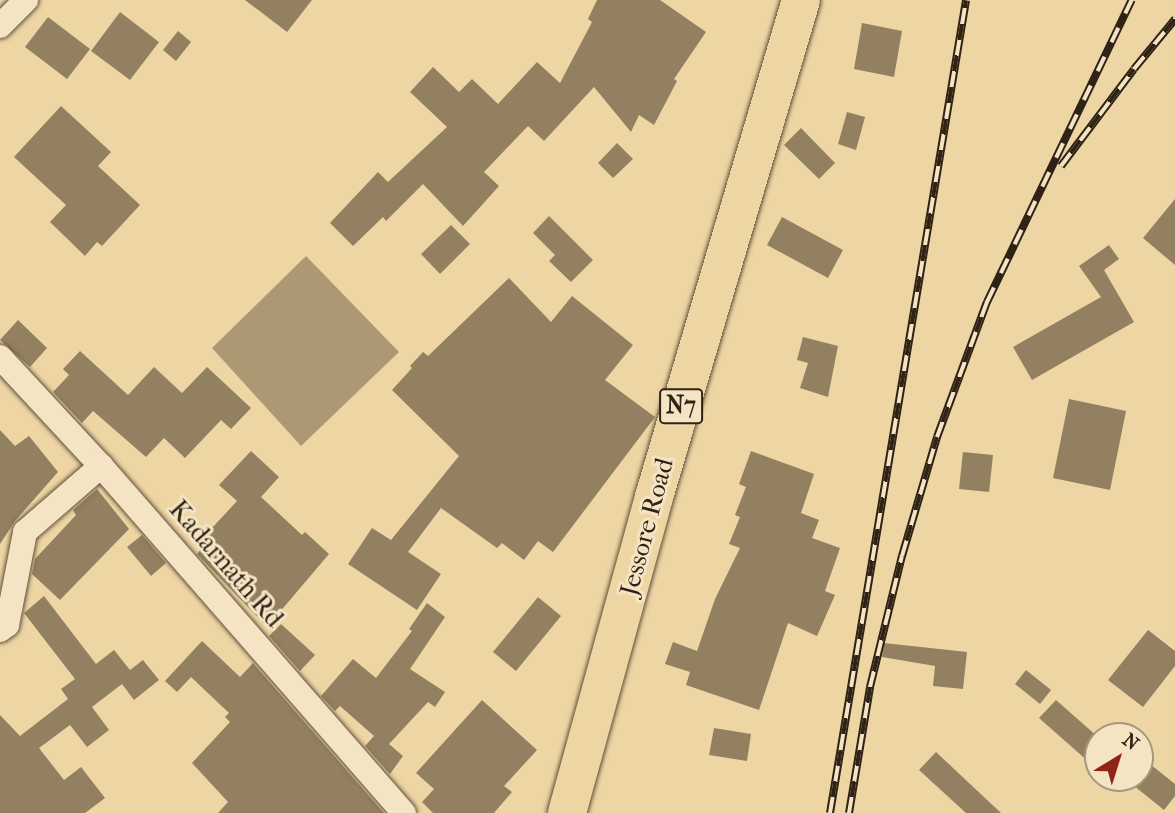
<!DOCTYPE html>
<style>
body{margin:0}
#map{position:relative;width:1175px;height:813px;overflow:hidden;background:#eed5a4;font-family:"IM FELL French Canon",serif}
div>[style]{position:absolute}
.water>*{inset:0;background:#ad9874}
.building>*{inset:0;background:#928060}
.roads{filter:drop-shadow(0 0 2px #5f503a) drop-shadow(0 0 2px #5f503a)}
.minor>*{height:24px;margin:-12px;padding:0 12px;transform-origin:12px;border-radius:12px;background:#f4e4c4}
.trunk>*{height:38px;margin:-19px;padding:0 19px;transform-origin:19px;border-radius:19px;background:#eed5a4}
.rail>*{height:8px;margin-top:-4px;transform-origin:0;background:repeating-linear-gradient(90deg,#f4e4c4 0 16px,#2f2316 0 32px);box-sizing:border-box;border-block:2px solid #2f2316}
span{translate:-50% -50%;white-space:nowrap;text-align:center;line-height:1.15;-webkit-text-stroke:6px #f4e4c4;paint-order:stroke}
.shield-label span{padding:2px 5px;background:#f4e4c4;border:2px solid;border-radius:5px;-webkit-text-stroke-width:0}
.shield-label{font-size:24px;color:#2f2316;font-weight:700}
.street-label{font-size:26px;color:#2f2316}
.north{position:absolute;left:1084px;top:722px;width:70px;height:70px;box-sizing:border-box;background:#f4e4c4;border:2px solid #a5977e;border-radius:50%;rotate:38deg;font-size:19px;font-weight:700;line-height:28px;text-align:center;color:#2f2316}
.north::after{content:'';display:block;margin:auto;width:24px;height:32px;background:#8f2418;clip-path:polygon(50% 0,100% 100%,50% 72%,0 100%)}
</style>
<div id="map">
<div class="water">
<i style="clip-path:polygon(306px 256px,399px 352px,301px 446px,212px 348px)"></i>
</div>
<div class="building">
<i style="clip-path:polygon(245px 0,312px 0,287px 32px)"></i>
<i style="clip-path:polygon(597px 0,660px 0,706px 32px,674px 79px,677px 81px,654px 125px,639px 115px,631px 132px,594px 87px,544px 141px,528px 126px,484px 172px,499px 186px,463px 226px,423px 184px,386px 221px,383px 217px,353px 246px,330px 223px,378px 172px,388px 182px,447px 127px,410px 92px,433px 67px,459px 92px,472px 79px,498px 104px,537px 62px,560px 83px,592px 22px,588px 19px)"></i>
<i style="clip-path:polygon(120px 12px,159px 42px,130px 80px,91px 51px)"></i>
<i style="clip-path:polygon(48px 17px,90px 49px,67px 79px,25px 47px)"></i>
<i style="clip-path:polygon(862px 23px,902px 31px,894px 77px,854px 69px)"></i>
<i style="clip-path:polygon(178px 31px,191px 42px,176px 61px,163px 50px)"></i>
<i style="clip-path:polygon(61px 106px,111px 152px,98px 166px,140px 205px,102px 246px,97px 242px,85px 256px,50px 222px,66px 205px,14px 157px)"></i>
<i style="clip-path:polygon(847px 112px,865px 117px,856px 150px,838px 144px)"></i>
<i style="clip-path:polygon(801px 128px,835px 163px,819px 179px,784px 145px)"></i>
<i style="clip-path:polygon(617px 143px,633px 159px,613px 178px,598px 163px)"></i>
<i style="clip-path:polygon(1175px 199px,1175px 265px,1143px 238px)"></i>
<i style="clip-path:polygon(549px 216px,593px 260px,571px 282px,549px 261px,555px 255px,533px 233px)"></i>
<i style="clip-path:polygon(782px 217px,843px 250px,828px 278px,767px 245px)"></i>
<i style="clip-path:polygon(451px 225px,470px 244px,440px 274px,421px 254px)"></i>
<i style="clip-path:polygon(1109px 245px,1119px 259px,1104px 270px,1134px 322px,1032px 380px,1013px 347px,1101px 297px,1079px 266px)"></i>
<i style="clip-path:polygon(509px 278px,551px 322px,572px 296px,633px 345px,605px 380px,655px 417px,553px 552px,538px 541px,524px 560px,502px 543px,497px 548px,441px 508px,408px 552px,441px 574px,417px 610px,348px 564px,372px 528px,391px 540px,459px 456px,392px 390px,412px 368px,410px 366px,423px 352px,428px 356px)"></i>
<i style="clip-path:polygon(18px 320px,47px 348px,30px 367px,0 340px)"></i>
<i style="clip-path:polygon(803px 337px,838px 346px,828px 397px,800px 388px,808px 363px,797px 360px)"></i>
<i style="clip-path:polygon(80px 351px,128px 395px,154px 367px,182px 393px,207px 367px,251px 408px,231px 429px,221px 420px,185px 458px,164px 438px,146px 457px,93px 411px,82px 423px,53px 392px,69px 375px,63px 369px)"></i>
<i style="clip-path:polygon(1069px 399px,1126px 411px,1110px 490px,1053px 478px)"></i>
<i style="clip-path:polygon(0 430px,15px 446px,29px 436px,58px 472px,15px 521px,0 544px)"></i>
<i style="clip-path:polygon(251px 451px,279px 477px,261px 497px,302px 535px,305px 532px,329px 554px,267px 627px,197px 554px,204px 546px,199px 542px,237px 501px,219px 485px)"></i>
<i style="clip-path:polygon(751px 451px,814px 474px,801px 513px,819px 520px,812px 538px,840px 548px,825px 591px,835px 595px,817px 636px,788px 623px,759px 710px,686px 685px,690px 672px,665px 664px,673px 642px,697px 651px,715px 599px,740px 548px,729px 544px,740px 517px,735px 515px,746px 487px,739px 484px)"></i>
<i style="clip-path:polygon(963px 452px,993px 455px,989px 492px,959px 489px)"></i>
<i style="clip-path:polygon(97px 489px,129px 529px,60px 600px,32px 574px,35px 559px,76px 515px,73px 510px)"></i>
<i style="clip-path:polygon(142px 535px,166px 563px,151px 576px,127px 547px)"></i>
<i style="clip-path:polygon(44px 596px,96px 664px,114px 650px,130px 670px,143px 660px,159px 680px,134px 700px,122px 684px,92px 707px,109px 730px,87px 747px,70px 725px,39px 748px,64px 780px,81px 767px,105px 798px,85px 813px,0 813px,0 715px,20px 736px,68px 699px,61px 689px,75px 679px,24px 613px)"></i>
<i style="clip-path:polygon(538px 597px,561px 616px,516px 671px,493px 652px)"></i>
<i style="clip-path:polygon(427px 603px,445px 617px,410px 669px,445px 692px,435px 707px,428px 702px,389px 744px,403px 756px,390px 774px,365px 746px,374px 736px,340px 706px,335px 711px,321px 696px,353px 659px,376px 678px,412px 631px,409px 629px)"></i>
<i style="clip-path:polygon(281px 624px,315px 655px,300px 671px,269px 636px)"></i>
<i style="clip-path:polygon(1148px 630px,1175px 651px,1175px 666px,1143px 707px,1108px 680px)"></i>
<i style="clip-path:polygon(202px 641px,240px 677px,253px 663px,384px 813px,218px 813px,228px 802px,192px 763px,230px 722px,225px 717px,229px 713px,191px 677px,177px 692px,165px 681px)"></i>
<i style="clip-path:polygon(884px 643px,967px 652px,963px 689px,933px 686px,935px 666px,882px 657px)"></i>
<i style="clip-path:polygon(1026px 670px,1051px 690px,1040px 704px,1015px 684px)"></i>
<i style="clip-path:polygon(482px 700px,537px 750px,504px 786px,512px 792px,494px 813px,433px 813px,422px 802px,434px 789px,416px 773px)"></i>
<i style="clip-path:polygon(1056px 700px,1098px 737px,1098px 770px,1039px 718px)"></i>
<i style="clip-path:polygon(714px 728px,751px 734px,747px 761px,709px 755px)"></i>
<i style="clip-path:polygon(936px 752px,1001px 813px,966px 813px,919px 770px)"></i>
<i style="clip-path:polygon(1150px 764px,1175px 784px,1175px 796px,1164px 810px,1133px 785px)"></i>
</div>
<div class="roads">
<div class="minor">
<i style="left:0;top:26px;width:37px;rotate:-45deg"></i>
<i style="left:0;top:357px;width:149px;rotate:47.2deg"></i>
<i style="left:101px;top:466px;width:461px;rotate:48.9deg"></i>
<i style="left:0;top:630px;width:9px;rotate:-36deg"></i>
<i style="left:7px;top:625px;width:95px;rotate:-79deg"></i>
<i style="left:25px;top:532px;width:101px;rotate:-41deg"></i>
</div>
<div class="trunk">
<i style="left:567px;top:813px;width:328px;rotate:-74.6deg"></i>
<i style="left:654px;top:497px;width:518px;rotate:-73.52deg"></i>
</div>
</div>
<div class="rail">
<i style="left:1061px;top:166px;width:121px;rotate:-53deg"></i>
<i style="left:1134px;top:69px;width:65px;rotate:-50.6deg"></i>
<i style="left:830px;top:813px;width:824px;rotate:-80.5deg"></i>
<i style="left:849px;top:813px;width:128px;rotate:-80.5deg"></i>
<i style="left:870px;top:687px;width:135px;rotate:-76.3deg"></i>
<i style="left:902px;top:556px;width:124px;rotate:-73.6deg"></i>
<i style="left:937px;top:437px;width:144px;rotate:-69.7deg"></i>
<i style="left:987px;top:302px;width:335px;rotate:-64.4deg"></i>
</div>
<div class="shield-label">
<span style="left:681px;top:406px">N7</span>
</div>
<div class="street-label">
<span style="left:647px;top:527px;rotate:-75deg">Jessore Road</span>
<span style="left:226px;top:564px;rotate:49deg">Kadarnath Rd</span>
</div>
<div class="north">N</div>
</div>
